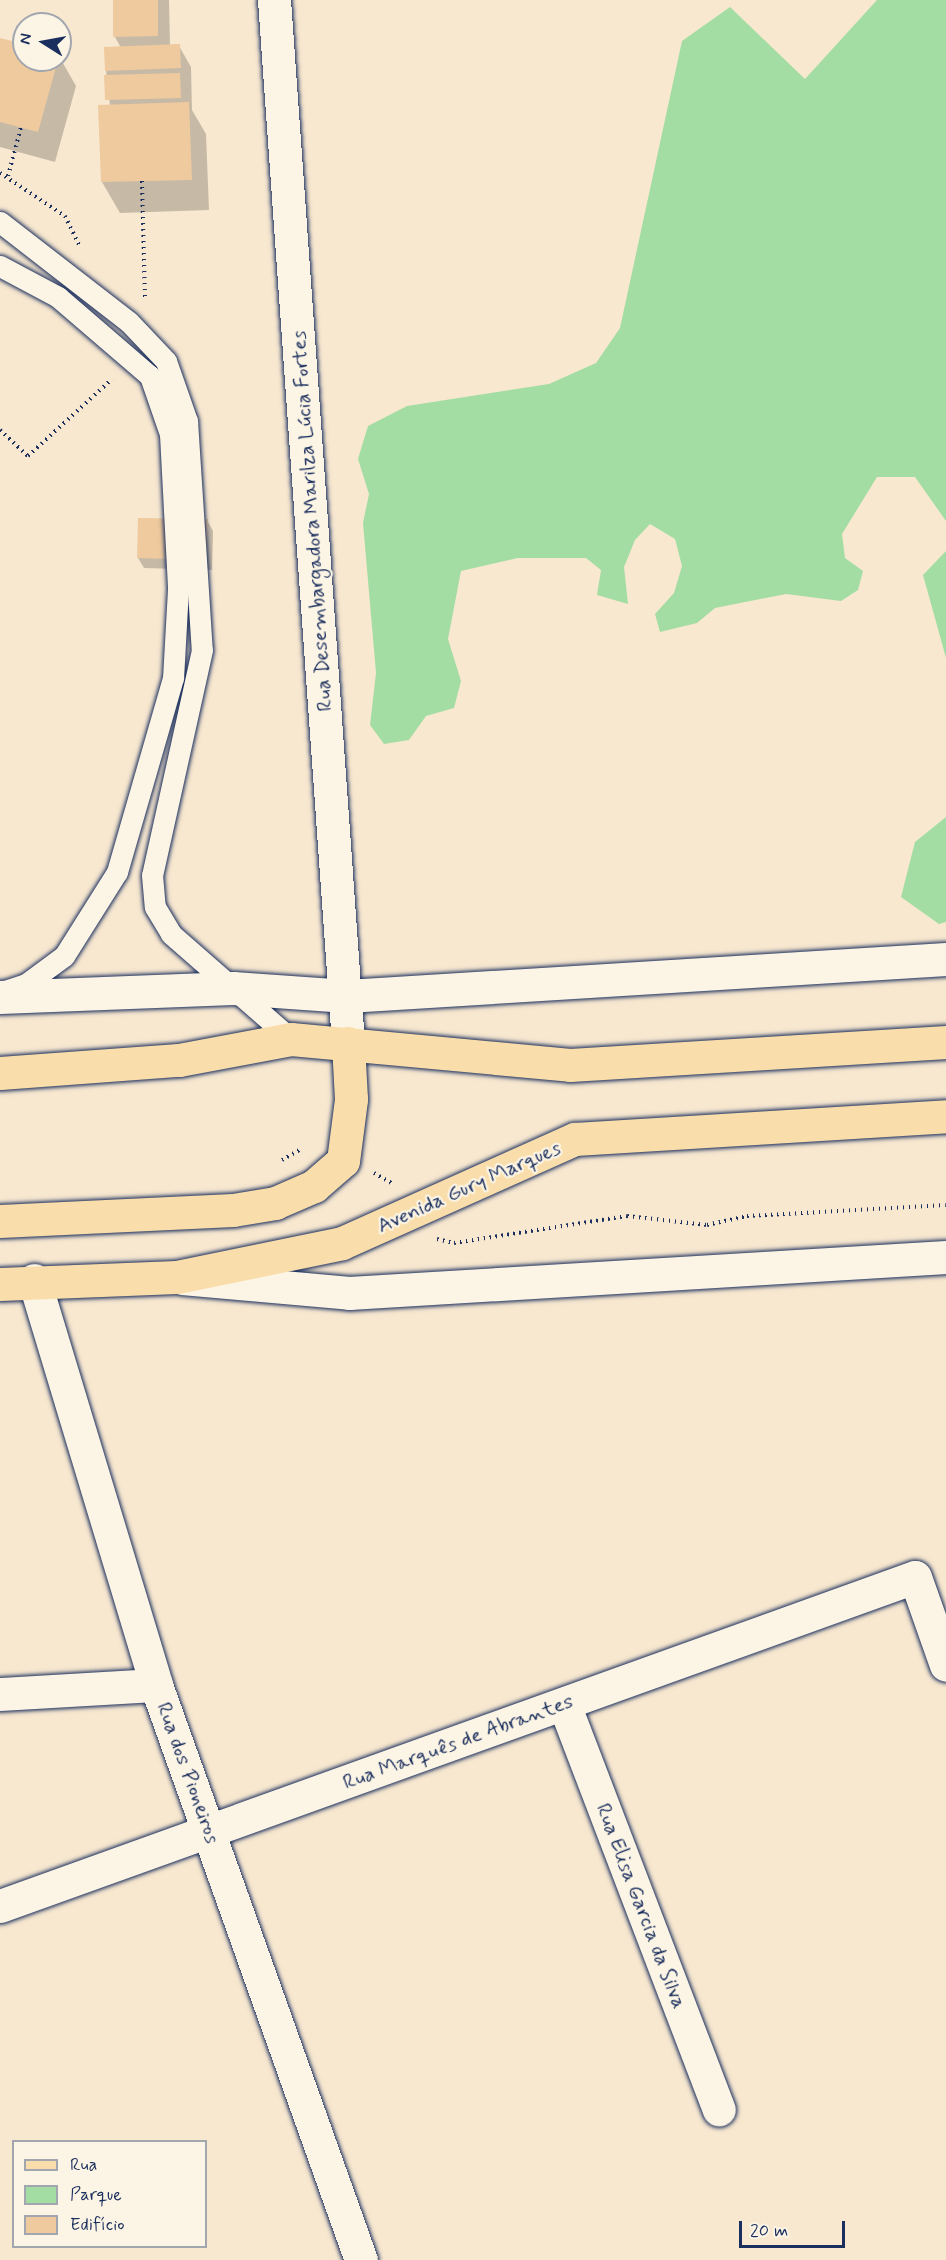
<!DOCTYPE html>
<meta charset="utf-8">
<style>
body{margin:0}
#map{position:relative;width:946px;height:2260px;overflow:hidden;background:#f8e8d0;font-family:Mynerve,sans-serif}
div>[style]{position:absolute}
.green>*{inset:0;background:#a4dda3}
.shadow>*{inset:0;background:#0003}
.building>*{inset:0;background:#eeca9e}
.path>*{height:4px;margin-top:-2px;transform-origin:0;background:repeating-linear-gradient(90deg,#1b2f5e 0 1.5px,transparent 0 6px)}
.roads{filter:drop-shadow(0 0 2px #1b2f5e) drop-shadow(0 0 2px #1b2f5e)}
.service>*{height:21px;margin:-10.5px;padding:0 10.5px;transform-origin:10.5px;border-radius:10.5px;background:#fcf5e5}
.minor>*{height:33px;margin:-16.5px;padding:0 16.5px;transform-origin:16.5px;border-radius:16.5px;background:#fcf5e5}
.tertiary>*{height:33px;margin:-16.5px;padding:0 16.5px;transform-origin:16.5px;border-radius:16.5px;background:#fcf5e5}
.secondary>*{height:33px;margin:-16.5px;padding:0 16.5px;transform-origin:16.5px;border-radius:16.5px;background:#fcf5e5}
.primary>*{height:33px;margin:-16.5px;padding:0 16.5px;transform-origin:16.5px;border-radius:16.5px;background:#f9ddab}
span{translate:-50% -50%;white-space:nowrap;text-align:center;line-height:1.15;-webkit-text-stroke:4.5px #fcf5e5;paint-order:stroke}
.street-label{font-size:21px;color:#1b2f5e}
.legend{position:absolute;left:12px;top:2140px;width:195px;height:108px;box-sizing:border-box;background:#fcf5e5;border:2px solid #a2a6af;margin:0;padding:8px 10px;list-style:none;font-size:18px;color:#1b2f5e}
.legend li{display:flex;align-items:center;gap:12px;height:30px}
.legend b{width:30px;border:2px solid #a2a6af}
.north{position:absolute;left:12px;top:12px;width:60px;height:60px;box-sizing:border-box;background:#fcf5e5;border:2px solid #a2a6af;border-radius:50%;rotate:281deg;font-size:16px;font-weight:700;line-height:24px;text-align:center;color:#1b2f5e}
.north::after{content:'';display:block;margin:auto;width:21px;height:27px;background:#1b2f5e;clip-path:polygon(50% 0,100% 100%,50% 72%,0 100%)}
.scale{position:absolute;left:739px;top:2221px;width:106px;height:27px;box-sizing:border-box;border:3px solid #1b2f5e;border-top:0;padding-left:8px;font-size:18px;line-height:21px;white-space:nowrap;color:#1b2f5e;-webkit-text-stroke:4px #fcf5e5;paint-order:stroke}
</style>
<div id="map">
<div class="green">
<i style="clip-path:polygon(877px 0,946px 0,946px 521px,915px 477px,877px 477px,842px 534px,845px 558px,863px 571px,858px 590px,841px 601px,786px 594px,715px 608px,697px 623px,660px 632px,655px 614px,674px 593px,682px 566px,675px 539px,650px 524px,635px 540px,624px 567px,628px 604px,597px 595px,601px 570px,586px 558px,518px 558px,461px 571px,448px 639px,461px 681px,454px 708px,426px 716px,409px 740px,384px 744px,370px 725px,376px 673px,363px 523px,369px 494px,358px 459px,368px 426px,407px 406px,549px 384px,596px 363px,620px 328px,682px 41px,730px 7px,805px 79px)"></i>
<i style="clip-path:polygon(946px 551px,946px 658px,923px 575px)"></i>
<i style="clip-path:polygon(946px 817px,946px 922px,939px 924px,901px 897px,915px 842px)"></i>
</div>
<div class="shadow">
<i style="clip-path:polygon(114px 0,169px 0,170px 46px,179px 46px,191px 67px,192px 110px,206px 134px,209px 210px,120px 213px,102px 182px,110px 106px,106px 70px,121px 48px,115px 37px)"></i>
<i style="clip-path:polygon(0 39px,24px 46px,24px 60px,60px 58px,76px 86px,55px 162px,0 147px)"></i>
<i style="clip-path:polygon(139px 519px,207px 520px,213px 531px,212px 570px,144px 568px,138px 558px)"></i>
</div>
<div class="building">
<i style="clip-path:polygon(113px 0,158px 0,158px 36px,113px 37px)"></i>
<i style="clip-path:polygon(0 38px,24px 44px,24px 60px,58px 60px,38px 132px,0 122px)"></i>
<i style="clip-path:polygon(180px 44px,181px 68px,105px 71px,104px 47px)"></i>
<i style="clip-path:polygon(180px 73px,181px 98px,105px 100px,104px 75px)"></i>
<i style="clip-path:polygon(189px 102px,192px 180px,101px 182px,98px 105px)"></i>
<i style="clip-path:polygon(138px 518px,208px 519px,207px 560px,137px 558px)"></i>
</div>
<div class="path">
<i style="left:0;top:173px;width:78px;rotate:33.5deg"></i>
<i style="left:65px;top:216px;width:34px;rotate:64deg"></i>
<i style="left:8px;top:176px;width:51px;rotate:-75.1deg"></i>
<i style="left:142px;top:181px;width:118px;rotate:88.5deg"></i>
<i style="left:0;top:430px;width:38px;rotate:43deg"></i>
<i style="left:28px;top:456px;width:114px;rotate:-42.5deg"></i>
<i style="left:282px;top:1160px;width:22px;rotate:-30deg"></i>
<i style="left:374px;top:1173px;width:22px;rotate:30deg"></i>
<i style="left:437px;top:1239px;width:17px;rotate:13deg"></i>
<i style="left:454px;top:1243px;width:175px;rotate:-8.9deg"></i>
<i style="left:627px;top:1216px;width:81px;rotate:6.4deg"></i>
<i style="left:707px;top:1225px;width:41px;rotate:-12.7deg"></i>
<i style="left:747px;top:1216px;width:199px;rotate:-3.2deg"></i>
</div>
<div class="roads">
<div class="service">
<i style="left:0;top:222px;width:163px;rotate:37.8deg"></i>
<i style="left:129px;top:322px;width:54px;rotate:46.5deg"></i>
<i style="left:166px;top:361px;width:64px;rotate:70.7deg"></i>
<i style="left:187px;top:421px;width:229px;rotate:86.3deg"></i>
<i style="left:202px;top:650px;width:230px;rotate:102.5deg"></i>
<i style="left:152px;top:875px;width:32px;rotate:85deg"></i>
<i style="left:155px;top:907px;width:31px;rotate:59deg"></i>
<i style="left:171px;top:934px;width:159px;rotate:41.2deg"></i>
<i style="left:0;top:266px;width:66px;rotate:28.1deg"></i>
<i style="left:58px;top:297px;width:121px;rotate:40.7deg"></i>
<i style="left:150px;top:376px;width:61px;rotate:71deg"></i>
<i style="left:170px;top:434px;width:155px;rotate:87deg"></i>
<i style="left:178px;top:589px;width:89px;rotate:93.2deg"></i>
<i style="left:173px;top:678px;width:202px;rotate:106.1deg"></i>
<i style="left:117px;top:872px;width:99px;rotate:122.2deg"></i>
<i style="left:64px;top:956px;width:47px;rotate:143.6deg"></i>
<i style="left:26px;top:984px;width:19px;rotate:162deg"></i>
</div>
<div class="minor">
<i style="left:34px;top:1280px;width:423px;rotate:73.2deg"></i>
<i style="left:156px;top:1685px;width:610px;rotate:70.38deg"></i>
<i style="left:0;top:1694px;width:156px;rotate:-3.3deg"></i>
<i style="left:564px;top:1704px;width:434px;rotate:69.1deg"></i>
<i style="left:0;top:1906px;width:972px;rotate:-19.78deg"></i>
<i style="left:915px;top:1577px;width:93px;rotate:70.6deg"></i>
</div>
<div class="tertiary">
<i style="left:274px;top:0;width:1046px;rotate:85.94deg"></i>
</div>
<div class="secondary">
<i style="left:0;top:997px;width:233px;rotate:-2.2deg"></i>
<i style="left:233px;top:988px;width:114px;rotate:4deg"></i>
<i style="left:347px;top:996px;width:600px;rotate:-3.53deg"></i>
<i style="left:182px;top:1278px;width:168px;rotate:5.1deg"></i>
<i style="left:349px;top:1293px;width:598px;rotate:-3.45deg"></i>
</div>
<div class="primary">
<i style="left:0;top:1073px;width:179px;rotate:-4.2deg"></i>
<i style="left:179px;top:1060px;width:114px;rotate:-10.6deg"></i>
<i style="left:291px;top:1039px;width:280px;rotate:5.3deg"></i>
<i style="left:570px;top:1065px;width:377px;rotate:-3.5deg"></i>
<i style="left:0;top:1221px;width:233px;rotate:-2.7deg"></i>
<i style="left:233px;top:1210px;width:43px;rotate:-9.5deg"></i>
<i style="left:275px;top:1203px;width:43px;rotate:-23.6deg"></i>
<i style="left:314px;top:1186px;width:38px;rotate:-41deg"></i>
<i style="left:343px;top:1161px;width:63px;rotate:-82.6deg"></i>
<i style="left:351px;top:1099px;width:56px;rotate:-93.1deg"></i>
<i style="left:0;top:1284px;width:177px;rotate:-2.3deg"></i>
<i style="left:177px;top:1277px;width:168px;rotate:-11.6deg"></i>
<i style="left:342px;top:1243px;width:255px;rotate:-24.1deg"></i>
<i style="left:575px;top:1139px;width:372px;rotate:-3.5deg"></i>
</div>
</div>
<div class="street-label">
<span style="left:312px;top:521px;rotate:-94deg">Rua Desembargadora Marilza Lúcia Fortes</span>
<span style="left:469px;top:1187px;rotate:-24deg">Avenida Gury Marques</span>
<span style="left:458px;top:1742px;rotate:-20deg">Rua Marquês de Abrantes</span>
<span style="left:188px;top:1773px;rotate:70deg">Rua dos Pioneiros</span>
<span style="left:641px;top:1906px;rotate:69deg">Rua Elisa Garcia da Silva</span>
</div>
<ul class="legend">
<li><b style="height:8px;background:#f9ddab"></b>Rua</li>
<li><b style="height:16px;background:#a4dda3"></b>Parque</li>
<li><b style="height:16px;background:#eeca9e"></b>Edifício</li>
</ul>
<div class="north">N</div>
<div class="scale">20 m</div>
</div>
